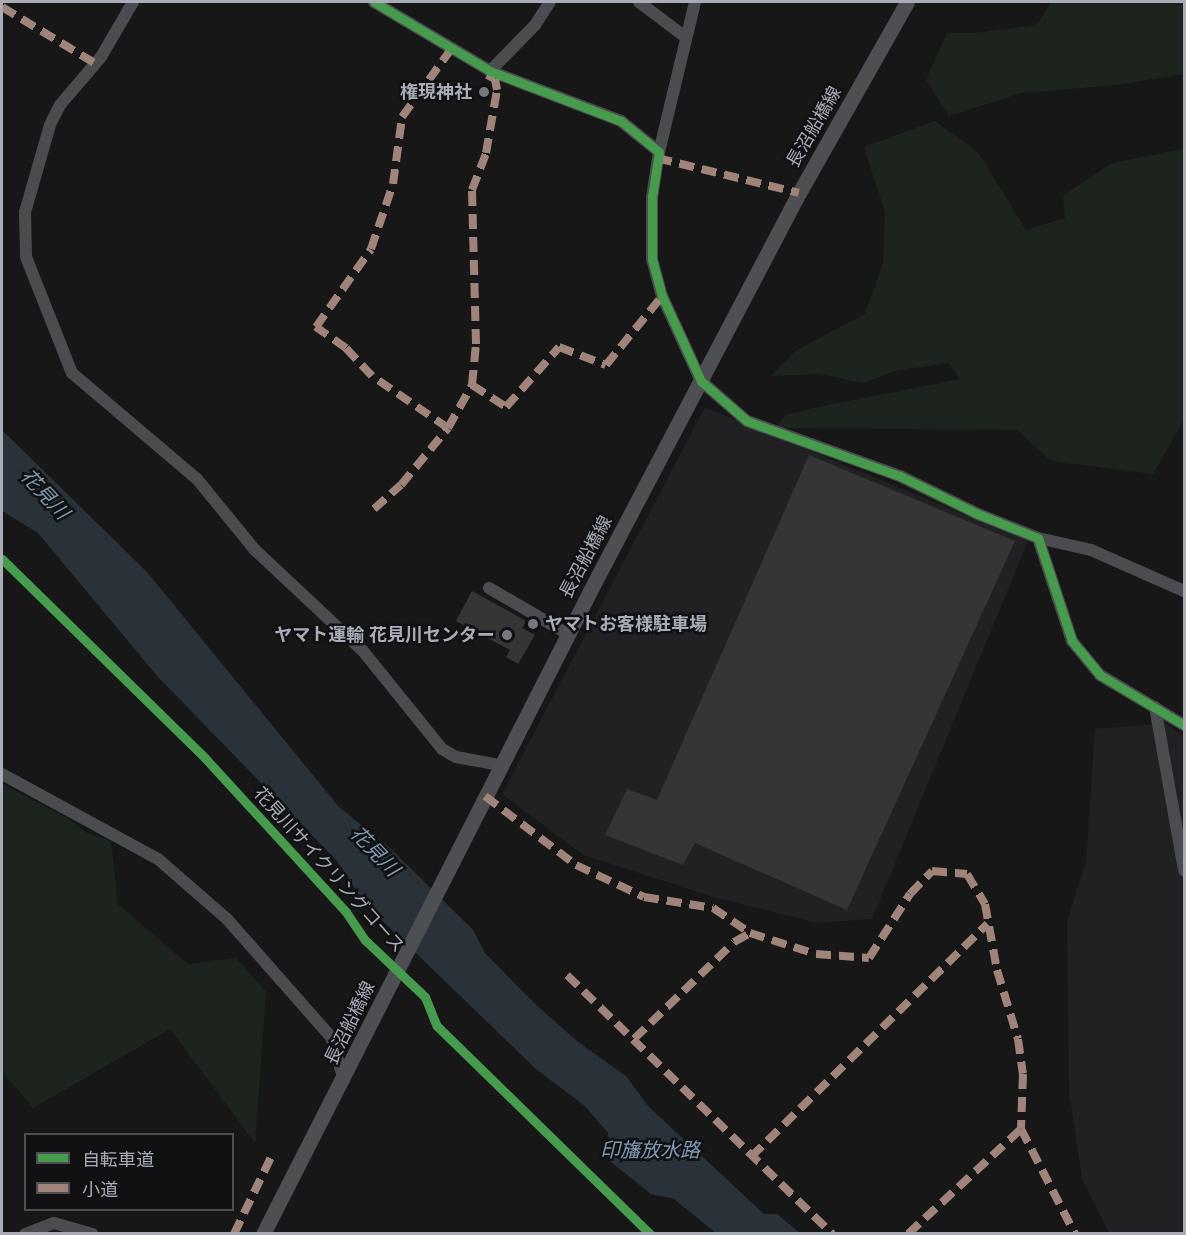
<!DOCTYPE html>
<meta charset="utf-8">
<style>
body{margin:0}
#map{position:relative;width:1186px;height:1235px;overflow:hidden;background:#171717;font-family:"Varela Round","Noto Sans JP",sans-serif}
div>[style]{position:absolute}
.built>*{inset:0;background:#212123}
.green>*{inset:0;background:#1d241e}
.water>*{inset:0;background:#2a3239}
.building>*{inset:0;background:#353536}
.minor>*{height:12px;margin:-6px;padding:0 6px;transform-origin:6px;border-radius:6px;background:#4b4c50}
.major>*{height:15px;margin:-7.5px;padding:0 7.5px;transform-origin:7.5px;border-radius:7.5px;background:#4d4f52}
.quiet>*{height:8px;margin-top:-4px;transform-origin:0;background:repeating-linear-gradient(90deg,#a18479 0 15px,transparent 0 23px)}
.cycleway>*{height:9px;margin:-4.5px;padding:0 4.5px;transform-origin:4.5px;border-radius:4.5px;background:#469c4c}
.dots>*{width:16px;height:16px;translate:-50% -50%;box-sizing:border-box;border:3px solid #111113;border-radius:50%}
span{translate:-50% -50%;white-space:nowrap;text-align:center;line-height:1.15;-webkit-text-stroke:5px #111113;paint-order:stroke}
.poi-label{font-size:18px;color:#a8adb8;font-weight:700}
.right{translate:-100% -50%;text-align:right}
.left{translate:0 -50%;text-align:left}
.street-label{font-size:18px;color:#a8adb8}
.water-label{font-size:20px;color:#7f9bb3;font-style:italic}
.frame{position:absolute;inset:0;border:3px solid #a8adb8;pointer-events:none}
.legend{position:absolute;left:24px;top:1133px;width:210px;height:78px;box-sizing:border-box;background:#111113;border:2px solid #4d4f55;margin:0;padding:8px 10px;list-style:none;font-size:18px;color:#a8adb8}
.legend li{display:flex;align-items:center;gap:12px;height:30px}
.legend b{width:30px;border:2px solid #4d4f55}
</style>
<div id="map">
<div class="built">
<i style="clip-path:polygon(705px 407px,1028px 541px,872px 919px,817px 923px,717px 898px,583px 855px,502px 794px)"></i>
<i style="clip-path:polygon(1165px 723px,1184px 736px,1184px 1233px,1109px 1233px,1082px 1178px,1069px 1092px,1067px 921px,1086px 862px,1095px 729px)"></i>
</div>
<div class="green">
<i style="clip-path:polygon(1051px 2px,1184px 2px,1184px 74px,1116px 85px,1021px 93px,949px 116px,926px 80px,947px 33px,973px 33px,1037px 25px)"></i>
<i style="clip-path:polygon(935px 121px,978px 152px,1026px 230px,1065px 218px,1063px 196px,1112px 163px,1184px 149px,1184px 420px,1153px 474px,1051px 461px,1017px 430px,775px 428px,786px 415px,813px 408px,960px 379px,949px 363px,894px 371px,864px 383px,819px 374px,771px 376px,795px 351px,865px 314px,883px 263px,885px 212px,864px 147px)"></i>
<i style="clip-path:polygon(2px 784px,67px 818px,87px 833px,111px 841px,118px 904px,188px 964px,236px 958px,266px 992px,255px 1143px,170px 1029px,33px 1108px,2px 1071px)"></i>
</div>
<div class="water">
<i style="clip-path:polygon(2px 430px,147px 572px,339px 807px,391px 849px,473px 930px,485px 953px,533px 1002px,578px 1042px,626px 1076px,649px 1107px,764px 1214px,777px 1214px,800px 1233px,716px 1233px,674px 1199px,651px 1194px,611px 1162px,608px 1133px,585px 1106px,536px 1069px,365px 904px,337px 861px,158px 677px,38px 533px,2px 511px)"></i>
</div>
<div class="building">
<i style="clip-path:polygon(483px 88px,489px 90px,487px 97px,481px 96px)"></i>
<i style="clip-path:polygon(809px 455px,1015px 541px,847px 910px,695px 843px,683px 865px,605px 835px,627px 789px,657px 800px)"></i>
<i style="clip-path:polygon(472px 591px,526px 621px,522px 628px,535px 635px,518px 664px,506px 657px,510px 650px,456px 621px)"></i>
</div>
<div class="minor">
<i style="left:133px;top:2px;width:64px;rotate:120.2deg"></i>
<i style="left:101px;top:57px;width:63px;rotate:130.5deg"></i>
<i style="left:60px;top:105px;width:22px;rotate:117deg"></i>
<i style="left:50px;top:125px;width:91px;rotate:106deg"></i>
<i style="left:25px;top:212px;width:45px;rotate:88.7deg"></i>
<i style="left:26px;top:257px;width:125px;rotate:68.4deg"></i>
<i style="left:72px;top:373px;width:164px;rotate:40.3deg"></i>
<i style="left:197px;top:479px;width:92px;rotate:50.8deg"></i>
<i style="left:255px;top:550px;width:148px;rotate:43.1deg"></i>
<i style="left:363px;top:651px;width:126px;rotate:51.1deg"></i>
<i style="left:442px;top:749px;width:16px;rotate:30deg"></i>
<i style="left:456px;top:757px;width:45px;rotate:10.3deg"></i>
<i style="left:374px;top:2px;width:135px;rotate:30.7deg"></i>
<i style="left:490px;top:71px;width:140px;rotate:20.9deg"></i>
<i style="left:621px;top:121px;width:49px;rotate:39.2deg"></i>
<i style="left:659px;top:152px;width:46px;rotate:98.8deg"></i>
<i style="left:652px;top:197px;width:62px;rotate:90deg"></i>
<i style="left:652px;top:259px;width:38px;rotate:75deg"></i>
<i style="left:662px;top:296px;width:94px;rotate:65.4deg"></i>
<i style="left:701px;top:381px;width:61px;rotate:41deg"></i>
<i style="left:747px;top:421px;width:163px;rotate:19.8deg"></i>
<i style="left:900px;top:476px;width:87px;rotate:26deg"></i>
<i style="left:978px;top:514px;width:65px;rotate:21.8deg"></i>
<i style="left:1038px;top:538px;width:108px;rotate:71.7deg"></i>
<i style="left:1072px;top:641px;width:44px;rotate:50.5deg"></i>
<i style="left:1100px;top:675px;width:98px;rotate:30.8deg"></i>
<i style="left:639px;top:2px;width:56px;rotate:37.1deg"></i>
<i style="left:490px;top:71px;width:64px;rotate:-45.6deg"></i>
<i style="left:535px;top:25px;width:27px;rotate:-57deg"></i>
<i style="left:659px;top:152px;width:154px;rotate:-76.5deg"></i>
<i style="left:1038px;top:538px;width:54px;rotate:12.8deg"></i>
<i style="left:1091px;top:550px;width:102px;rotate:23.8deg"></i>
<i style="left:489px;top:588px;width:91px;rotate:30.2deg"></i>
<i style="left:1155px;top:707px;width:166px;rotate:79.9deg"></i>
<i style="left:2px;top:774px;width:178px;rotate:28.6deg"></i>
<i style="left:158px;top:859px;width:91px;rotate:41deg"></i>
<i style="left:227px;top:919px;width:157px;rotate:48.6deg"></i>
<i style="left:331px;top:1037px;width:45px;rotate:73.2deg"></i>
<i style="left:25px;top:1234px;width:31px;rotate:-21deg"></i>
<i style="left:54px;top:1223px;width:40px;rotate:16deg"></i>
</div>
<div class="major">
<i style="left:263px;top:1234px;width:721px;rotate:-63.04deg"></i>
<i style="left:590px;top:591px;width:450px;rotate:-62.3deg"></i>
<i style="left:799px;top:193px;width:219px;rotate:-60.5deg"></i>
</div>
<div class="quiet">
<i style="left:2px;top:7px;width:110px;rotate:31.2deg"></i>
<i style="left:657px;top:158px;width:146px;rotate:13.8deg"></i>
<i style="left:472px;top:385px;width:40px;rotate:32.9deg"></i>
<i style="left:506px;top:407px;width:80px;rotate:-48.5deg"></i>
<i style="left:559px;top:347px;width:50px;rotate:21deg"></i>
<i style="left:606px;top:365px;width:89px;rotate:-50.9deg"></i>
<i style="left:448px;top:428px;width:92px;rotate:-145.6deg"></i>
<i style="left:372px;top:376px;width:38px;rotate:-133deg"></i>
<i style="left:346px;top:348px;width:37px;rotate:-145deg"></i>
<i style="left:316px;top:327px;width:95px;rotate:-54.8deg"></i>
<i style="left:371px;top:249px;width:69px;rotate:-71.3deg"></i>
<i style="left:393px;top:184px;width:68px;rotate:-82.3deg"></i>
<i style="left:402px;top:117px;width:85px;rotate:-54.1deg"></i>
<i style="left:374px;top:509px;width:36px;rotate:-42deg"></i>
<i style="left:401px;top:485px;width:74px;rotate:-50.5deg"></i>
<i style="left:448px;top:428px;width:49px;rotate:-60.8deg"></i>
<i style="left:472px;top:385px;width:41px;rotate:-84.4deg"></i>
<i style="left:476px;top:344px;width:154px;rotate:-91.5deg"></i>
<i style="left:472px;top:190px;width:40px;rotate:-69deg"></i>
<i style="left:486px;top:153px;width:64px;rotate:-80.1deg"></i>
<i style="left:497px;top:90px;width:11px;rotate:-100deg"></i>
<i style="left:495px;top:79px;width:9px;rotate:-153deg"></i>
<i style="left:485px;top:796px;width:114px;rotate:37.2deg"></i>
<i style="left:576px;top:865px;width:75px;rotate:25.2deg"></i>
<i style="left:644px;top:897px;width:70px;rotate:9.1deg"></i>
<i style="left:713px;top:908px;width:45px;rotate:34deg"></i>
<i style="left:567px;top:975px;width:371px;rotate:44.3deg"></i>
<i style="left:634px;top:1039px;width:139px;rotate:-44.1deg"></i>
<i style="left:734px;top:942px;width:18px;rotate:-29deg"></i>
<i style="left:750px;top:933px;width:69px;rotate:17.7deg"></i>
<i style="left:816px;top:954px;width:53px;rotate:4.3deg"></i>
<i style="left:869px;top:958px;width:76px;rotate:-57.4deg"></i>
<i style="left:910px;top:894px;width:32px;rotate:-46deg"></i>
<i style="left:932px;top:871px;width:35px;rotate:5deg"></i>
<i style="left:967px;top:874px;width:35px;rotate:59deg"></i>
<i style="left:985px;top:904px;width:67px;rotate:79.7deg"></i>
<i style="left:997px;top:970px;width:72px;rotate:73.1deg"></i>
<i style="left:1018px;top:1039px;width:35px;rotate:82deg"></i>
<i style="left:1023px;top:1074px;width:55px;rotate:92.1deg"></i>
<i style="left:1021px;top:1129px;width:118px;rotate:62.8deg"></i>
<i style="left:751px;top:1157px;width:332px;rotate:-44.6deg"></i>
<i style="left:234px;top:1234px;width:88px;rotate:-64.3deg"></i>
<i style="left:908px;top:1234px;width:154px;rotate:-42.9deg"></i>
</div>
<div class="cycleway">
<i style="left:374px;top:2px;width:135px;rotate:30.7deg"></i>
<i style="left:490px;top:71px;width:140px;rotate:20.9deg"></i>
<i style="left:621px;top:121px;width:49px;rotate:39.2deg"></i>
<i style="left:659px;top:152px;width:46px;rotate:98.8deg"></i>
<i style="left:652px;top:197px;width:62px;rotate:90deg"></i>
<i style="left:652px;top:259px;width:38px;rotate:75deg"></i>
<i style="left:662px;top:296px;width:94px;rotate:65.4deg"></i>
<i style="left:701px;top:381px;width:61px;rotate:41deg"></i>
<i style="left:747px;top:421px;width:163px;rotate:19.8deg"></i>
<i style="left:900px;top:476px;width:87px;rotate:26deg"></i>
<i style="left:978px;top:514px;width:65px;rotate:21.8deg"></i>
<i style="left:1038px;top:538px;width:108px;rotate:71.7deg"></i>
<i style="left:1072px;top:641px;width:44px;rotate:50.5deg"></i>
<i style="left:1100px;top:675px;width:98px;rotate:30.8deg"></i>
<i style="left:2px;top:559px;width:284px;rotate:44.4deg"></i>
<i style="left:205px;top:758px;width:209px;rotate:47.5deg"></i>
<i style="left:346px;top:912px;width:34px;rotate:56deg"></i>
<i style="left:365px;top:940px;width:83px;rotate:43.5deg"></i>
<i style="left:425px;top:997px;width:31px;rotate:68deg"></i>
<i style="left:437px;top:1026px;width:298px;rotate:44.3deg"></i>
</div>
<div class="dots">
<i style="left:484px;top:92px;background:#757880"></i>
<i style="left:533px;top:624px;background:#757880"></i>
<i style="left:507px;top:635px;background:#757880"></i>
</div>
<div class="poi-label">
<span class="right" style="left:472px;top:92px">権現神社</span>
<span class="left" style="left:545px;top:624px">ヤマトお客様駐車場</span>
<span class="right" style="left:495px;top:635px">ヤマト運輸 花見川センター</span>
</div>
<div class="street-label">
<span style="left:814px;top:127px;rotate:-60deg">長沼船橋線</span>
<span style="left:586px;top:557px;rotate:-62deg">長沼船橋線</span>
<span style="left:329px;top:870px;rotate:48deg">花見川サイクリングコース</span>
<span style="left:350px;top:1023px;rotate:-64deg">長沼船橋線</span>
</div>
<div class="water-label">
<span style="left:44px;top:495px;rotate:47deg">花見川</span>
<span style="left:374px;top:852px;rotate:46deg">花見川</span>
<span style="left:650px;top:1151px">印旛放水路</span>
</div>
<div class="frame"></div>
<ul class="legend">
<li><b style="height:8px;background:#469c4c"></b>自転車道</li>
<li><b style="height:8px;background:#a18479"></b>小道</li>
</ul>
</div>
